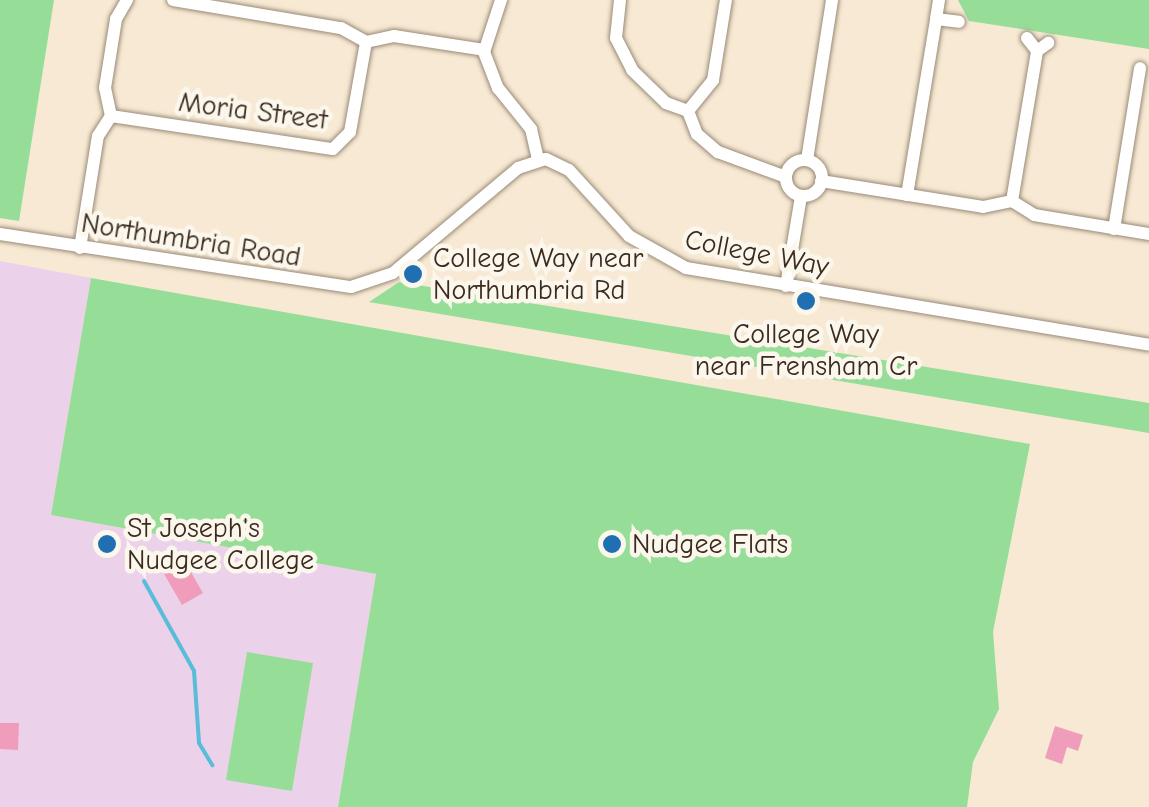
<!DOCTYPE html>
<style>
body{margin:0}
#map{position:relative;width:1149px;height:807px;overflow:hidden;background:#f7e9d3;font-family:"Comic Neue",sans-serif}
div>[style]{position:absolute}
.built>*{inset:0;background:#ecd1ea}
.green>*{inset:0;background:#96de98}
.stream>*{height:4px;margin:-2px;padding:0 2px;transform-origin:2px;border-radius:2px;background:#59bcd8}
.building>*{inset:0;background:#ef9dba}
.roads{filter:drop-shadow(0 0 2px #998a78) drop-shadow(0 0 2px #998a78)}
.minor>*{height:12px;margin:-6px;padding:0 6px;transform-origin:6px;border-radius:6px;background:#fff}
.minor>.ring{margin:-6px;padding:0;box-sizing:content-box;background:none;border:12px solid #fff;border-radius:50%}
.dots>*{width:28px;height:28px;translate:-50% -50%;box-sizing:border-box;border:5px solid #fbf7ec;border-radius:50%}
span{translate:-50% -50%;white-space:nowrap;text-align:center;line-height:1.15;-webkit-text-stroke:9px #fbf7ec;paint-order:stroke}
.street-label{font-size:28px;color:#3b2a1e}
.poi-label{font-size:28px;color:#3b2a1e}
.left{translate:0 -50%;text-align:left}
</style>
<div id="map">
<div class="built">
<i style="clip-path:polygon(0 261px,91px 278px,51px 515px,376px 574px,338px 807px,0 807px)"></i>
</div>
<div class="green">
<i style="clip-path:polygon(0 0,54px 0,19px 221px,0 218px)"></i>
<i style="clip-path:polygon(958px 0,1149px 0,1149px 49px,969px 21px)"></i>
<i style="clip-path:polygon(91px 278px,1030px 444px,993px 632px,999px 709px,973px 762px,967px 807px,338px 807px,376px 574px,51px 515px)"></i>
<i style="clip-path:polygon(399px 282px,1149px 403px,1149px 433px,369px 302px)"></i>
<i style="clip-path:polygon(247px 652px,313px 663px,292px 791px,226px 780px)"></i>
</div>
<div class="stream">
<i style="left:144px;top:581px;width:103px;rotate:60.9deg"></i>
<i style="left:194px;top:671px;width:72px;rotate:86deg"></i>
<i style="left:199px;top:743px;width:26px;rotate:59deg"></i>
</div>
<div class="building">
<i style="clip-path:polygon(181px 555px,203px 593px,182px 605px,160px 567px)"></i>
<i style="clip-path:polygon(0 723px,19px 723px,18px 750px,0 749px)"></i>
<i style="clip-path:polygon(1055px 726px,1083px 735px,1078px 751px,1067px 747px,1062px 764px,1045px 758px)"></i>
</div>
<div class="roads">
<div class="minor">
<i style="left:173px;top:0;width:170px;rotate:9.5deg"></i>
<i style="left:341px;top:28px;width:29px;rotate:29deg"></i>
<i style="left:366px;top:42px;width:29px;rotate:-12deg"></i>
<i style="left:394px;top:36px;width:91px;rotate:8.8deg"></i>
<i style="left:501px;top:0;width:55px;rotate:108.1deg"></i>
<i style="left:484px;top:52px;width:39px;rotate:69deg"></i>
<i style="left:498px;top:88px;width:53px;rotate:51.2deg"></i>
<i style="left:531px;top:129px;width:32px;rotate:77deg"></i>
<i style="left:620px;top:0;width:38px;rotate:96deg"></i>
<i style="left:616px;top:38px;width:36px;rotate:63deg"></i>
<i style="left:632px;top:70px;width:47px;rotate:44.1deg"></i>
<i style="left:666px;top:103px;width:23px;rotate:20deg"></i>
<i style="left:688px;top:111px;width:25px;rotate:69deg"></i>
<i style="left:697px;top:134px;width:28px;rotate:41deg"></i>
<i style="left:718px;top:152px;width:72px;rotate:20.2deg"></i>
<i style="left:939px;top:0;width:19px;rotate:99deg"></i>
<i style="left:936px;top:19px;width:23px;rotate:7deg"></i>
<i style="left:1027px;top:38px;width:16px;rotate:52deg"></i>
<i style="left:1037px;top:51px;width:14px;rotate:-36deg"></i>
<i style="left:688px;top:111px;width:40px;rotate:-51deg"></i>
<i style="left:713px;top:80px;width:81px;rotate:-80.8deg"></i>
<i style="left:111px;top:116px;width:224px;rotate:8.5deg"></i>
<i style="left:333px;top:149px;width:24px;rotate:-45deg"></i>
<i style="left:350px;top:132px;width:91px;rotate:-79.9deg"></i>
<i style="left:807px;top:160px;width:162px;rotate:-81.1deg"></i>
<i class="ring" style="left:786px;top:160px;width:24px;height:24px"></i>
<i style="left:821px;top:181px;width:164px;rotate:9.1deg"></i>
<i style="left:983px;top:207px;width:30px;rotate:-12deg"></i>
<i style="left:1012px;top:201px;width:26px;rotate:32deg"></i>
<i style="left:1034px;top:215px;width:117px;rotate:9.4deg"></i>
<i style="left:907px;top:195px;width:178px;rotate:-80.6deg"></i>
<i style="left:1012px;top:201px;width:152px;rotate:-80.5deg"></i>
<i style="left:1114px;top:229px;width:163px;rotate:-80.8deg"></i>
<i style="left:0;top:234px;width:355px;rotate:8.6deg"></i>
<i style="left:351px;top:287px;width:44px;rotate:-18.4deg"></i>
<i style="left:393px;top:273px;width:163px;rotate:-40deg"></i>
<i style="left:518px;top:168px;width:29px;rotate:-18deg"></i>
<i style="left:546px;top:159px;width:25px;rotate:26deg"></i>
<i style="left:569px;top:170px;width:89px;rotate:47.7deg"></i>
<i style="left:629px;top:236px;width:65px;rotate:29.3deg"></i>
<i style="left:686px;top:268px;width:469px;rotate:9.4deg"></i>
<i style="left:80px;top:248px;width:113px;rotate:-80.9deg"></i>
<i style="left:98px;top:136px;width:24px;rotate:-57deg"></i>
<i style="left:111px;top:116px;width:29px;rotate:-102deg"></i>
<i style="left:105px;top:88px;width:70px;rotate:-80.9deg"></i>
<i style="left:116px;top:19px;width:22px;rotate:-60deg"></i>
<i style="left:786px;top:286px;width:91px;rotate:-80.5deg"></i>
</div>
</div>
<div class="dots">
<i style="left:413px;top:274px;background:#1f6fb2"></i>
<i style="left:806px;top:301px;background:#1f6fb2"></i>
<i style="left:107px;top:544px;background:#1f6fb2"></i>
<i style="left:612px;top:544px;background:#1f6fb2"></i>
</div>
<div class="street-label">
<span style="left:253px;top:111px;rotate:7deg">Moria Street</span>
<span style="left:191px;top:240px;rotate:9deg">Northumbria Road</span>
<span style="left:757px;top:253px;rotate:11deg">College Way</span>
</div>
<div class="poi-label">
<span class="left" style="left:433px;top:274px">College Way near<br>Northumbria Rd</span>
<span style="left:806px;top:350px">College Way<br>near Frensham Cr</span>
<span class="left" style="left:127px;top:544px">St Joseph's<br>Nudgee College</span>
<span class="left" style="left:632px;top:544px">Nudgee Flats</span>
</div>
</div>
